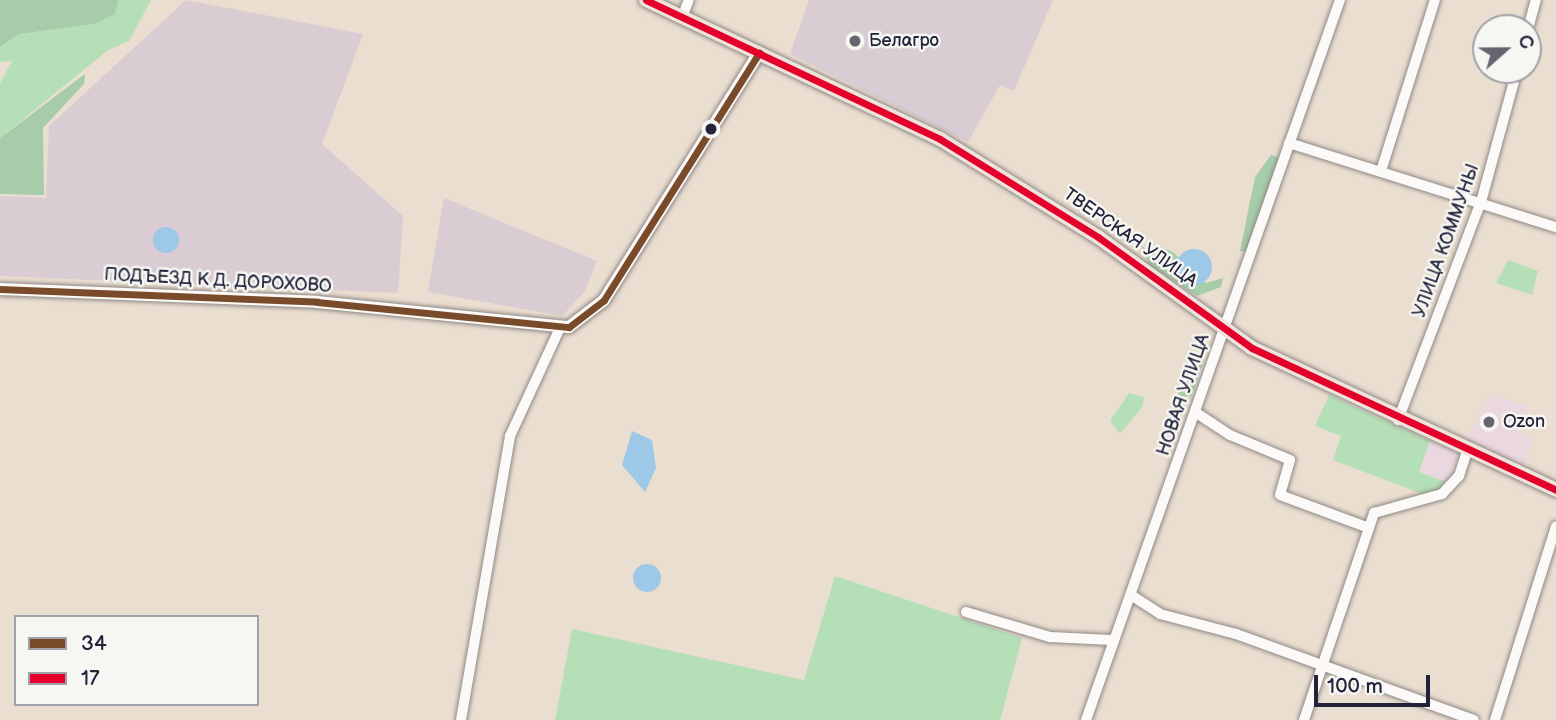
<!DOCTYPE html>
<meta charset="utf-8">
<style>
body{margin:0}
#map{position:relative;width:1556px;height:720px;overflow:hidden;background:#eaded0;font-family:"Balsamiq Sans",sans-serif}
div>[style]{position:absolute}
.built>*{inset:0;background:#ebd7df}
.industrial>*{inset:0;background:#d9cdd3}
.green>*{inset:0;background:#b5dfb7}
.forest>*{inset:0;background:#a6cca9}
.water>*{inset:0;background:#9dc8e8}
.round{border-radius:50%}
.roads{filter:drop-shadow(0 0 2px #8f8986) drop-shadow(0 0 2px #8f8986)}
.minor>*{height:10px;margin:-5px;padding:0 5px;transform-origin:5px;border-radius:5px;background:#fcfaf8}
.tertiary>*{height:12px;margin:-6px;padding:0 6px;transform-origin:6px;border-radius:6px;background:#fcfaf8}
.primary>*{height:14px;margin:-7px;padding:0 7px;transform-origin:7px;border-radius:7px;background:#ede4dc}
.bus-1>*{height:7px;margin:-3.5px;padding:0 3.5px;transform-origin:3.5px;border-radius:3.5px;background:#7a4b2a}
.bus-2>*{height:7px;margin:-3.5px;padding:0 3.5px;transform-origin:3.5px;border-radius:3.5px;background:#e4002b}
.dots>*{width:19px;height:19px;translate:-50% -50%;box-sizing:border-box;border:4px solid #f6f6f2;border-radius:50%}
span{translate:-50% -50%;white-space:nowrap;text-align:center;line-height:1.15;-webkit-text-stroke:5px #f6f6f2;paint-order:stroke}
.poi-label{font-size:18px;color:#22223b}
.left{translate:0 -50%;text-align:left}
.street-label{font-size:18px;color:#22223b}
.legend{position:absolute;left:14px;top:615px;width:245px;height:91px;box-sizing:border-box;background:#f6f6f2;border:2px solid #a1a1a9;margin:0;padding:9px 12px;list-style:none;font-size:21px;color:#22223b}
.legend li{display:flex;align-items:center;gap:14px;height:35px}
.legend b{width:35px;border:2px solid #a1a1a9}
.north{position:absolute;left:1472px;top:14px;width:70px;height:70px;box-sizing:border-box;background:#f6f6f2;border:2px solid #a1a1a9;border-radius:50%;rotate:69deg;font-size:19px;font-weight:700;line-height:28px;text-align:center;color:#22223b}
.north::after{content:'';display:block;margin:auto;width:24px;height:32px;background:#68646f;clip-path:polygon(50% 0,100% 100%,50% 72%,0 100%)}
.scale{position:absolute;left:1314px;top:675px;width:116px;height:32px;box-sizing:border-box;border:4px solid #22223b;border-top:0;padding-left:9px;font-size:21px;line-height:24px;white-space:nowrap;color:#22223b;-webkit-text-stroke:5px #f6f6f2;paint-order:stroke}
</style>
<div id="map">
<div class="built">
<i style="clip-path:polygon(1490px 395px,1527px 406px,1517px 432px,1533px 437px,1522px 470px,1463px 446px)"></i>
<i style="clip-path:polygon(1430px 441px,1459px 452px,1449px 483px,1419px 472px)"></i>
</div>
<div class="industrial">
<i style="clip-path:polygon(186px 0,363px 34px,322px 144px,403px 216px,398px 293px,0 276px,0 196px,46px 198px,49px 126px)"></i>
<i style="clip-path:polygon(809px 0,1053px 0,1014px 91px,1000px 85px,968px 142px,790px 54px)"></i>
<i style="clip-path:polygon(444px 198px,597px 261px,584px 293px,562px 316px,428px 292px)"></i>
</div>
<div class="green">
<i style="clip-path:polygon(118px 0,151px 0,129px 41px,108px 50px,0 138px,0 84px,12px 61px,0 62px,0 47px,19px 34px,95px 24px,115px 14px)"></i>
<i style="clip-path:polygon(1508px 260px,1538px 271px,1532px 295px,1496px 283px)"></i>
<i style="clip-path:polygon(1129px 393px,1144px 397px,1143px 406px,1120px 434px,1110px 421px)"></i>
<i style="clip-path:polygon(1329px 395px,1430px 441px,1419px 472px,1449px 483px,1430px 497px,1333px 460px,1341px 436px,1315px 426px)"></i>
<i style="clip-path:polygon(835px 576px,1022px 638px,1000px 720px,555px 720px,572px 629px,804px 680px)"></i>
</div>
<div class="forest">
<i style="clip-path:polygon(0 0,118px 0,115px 14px,95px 24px,19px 34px,0 47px)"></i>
<i style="clip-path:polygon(85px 74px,84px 84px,43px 128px,44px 195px,0 194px,0 138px)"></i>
<i style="clip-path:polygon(1271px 155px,1280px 158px,1247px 252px,1240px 251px,1255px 177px)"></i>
<i style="clip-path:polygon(1141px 245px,1152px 255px,1158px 246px,1173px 252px,1206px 283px,1223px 278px,1221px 287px,1197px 296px,1149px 265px)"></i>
<i style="clip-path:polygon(1198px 353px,1204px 360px,1192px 396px,1177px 397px)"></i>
</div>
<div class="water">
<i class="round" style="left:153px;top:227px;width:26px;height:26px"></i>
<i class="round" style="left:1176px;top:249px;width:36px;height:36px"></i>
<i style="clip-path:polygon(632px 431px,652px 440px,656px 468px,645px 492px,622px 465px)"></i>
<i class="round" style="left:633px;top:564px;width:28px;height:28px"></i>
</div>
<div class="roads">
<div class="minor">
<i style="left:682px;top:17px;width:18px;rotate:-68deg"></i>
<i style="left:1528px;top:29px;width:30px;rotate:-75deg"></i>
<i style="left:1289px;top:143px;width:280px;rotate:17.5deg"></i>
<i style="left:1381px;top:171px;width:179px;rotate:-72.5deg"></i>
<i style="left:1195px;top:412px;width:42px;rotate:33.3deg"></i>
<i style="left:1230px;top:435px;width:65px;rotate:22.6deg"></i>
<i style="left:1290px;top:460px;width:36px;rotate:106deg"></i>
<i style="left:1280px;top:495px;width:95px;rotate:20.3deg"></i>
<i style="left:1398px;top:420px;width:233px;rotate:-69.2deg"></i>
<i style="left:1481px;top:202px;width:137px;rotate:-74.7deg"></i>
<i style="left:1131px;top:595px;width:35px;rotate:33deg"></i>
<i style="left:1160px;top:614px;width:79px;rotate:14.7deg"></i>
<i style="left:1236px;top:634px;width:253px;rotate:19.9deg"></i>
<i style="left:966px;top:612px;width:88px;rotate:16.6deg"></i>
<i style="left:1050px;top:637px;width:62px;rotate:2.8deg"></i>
<i style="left:461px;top:720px;width:288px;rotate:-80.2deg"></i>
<i style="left:510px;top:436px;width:117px;rotate:-65.2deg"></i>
<i style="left:1086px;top:720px;width:763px;rotate:-70.57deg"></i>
<i style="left:1304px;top:720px;width:219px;rotate:-71.3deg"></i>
<i style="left:1374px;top:513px;width:71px;rotate:-15.6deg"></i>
<i style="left:1442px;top:494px;width:25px;rotate:-47deg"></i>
<i style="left:1459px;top:476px;width:26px;rotate:-72deg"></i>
<i style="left:1495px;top:720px;width:203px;rotate:-72.5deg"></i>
</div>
<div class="tertiary">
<i style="left:0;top:289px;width:317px;rotate:2.3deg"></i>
<i style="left:317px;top:302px;width:253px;rotate:5.7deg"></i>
<i style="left:569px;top:327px;width:44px;rotate:-37.6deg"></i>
<i style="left:604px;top:300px;width:292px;rotate:-57.9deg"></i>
</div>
<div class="primary">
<i style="left:646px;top:0;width:325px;rotate:25.3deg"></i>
<i style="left:940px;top:139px;width:186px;rotate:31.8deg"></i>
<i style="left:1098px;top:237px;width:190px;rotate:35.8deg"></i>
<i style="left:1252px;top:348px;width:336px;rotate:25deg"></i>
</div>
</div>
<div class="bus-1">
<i style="left:0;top:289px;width:317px;rotate:2.3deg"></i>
<i style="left:317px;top:302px;width:253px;rotate:5.7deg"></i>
<i style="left:569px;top:327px;width:44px;rotate:-37.6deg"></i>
<i style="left:604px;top:300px;width:292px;rotate:-57.9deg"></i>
</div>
<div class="bus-2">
<i style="left:646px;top:0;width:325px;rotate:25.3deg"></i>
<i style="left:940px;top:139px;width:186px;rotate:31.8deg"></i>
<i style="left:1098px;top:237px;width:190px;rotate:35.8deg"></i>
<i style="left:1252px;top:348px;width:336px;rotate:25deg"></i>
</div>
<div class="dots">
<i style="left:855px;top:41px;background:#68646f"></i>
<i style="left:711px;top:129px;background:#22223b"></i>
<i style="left:1489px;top:422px;background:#68646f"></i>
</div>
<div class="poi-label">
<span class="left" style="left:869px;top:41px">Белагро</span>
<span class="left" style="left:1503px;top:422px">Ozon</span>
</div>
<div class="street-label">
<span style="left:1130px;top:238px;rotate:35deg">ТВЕРСКАЯ УЛИЦА</span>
<span style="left:1447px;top:241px;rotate:-70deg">УЛИЦА КОММУНЫ</span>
<span style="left:218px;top:281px;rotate:3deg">ПОДЪЕЗД К Д. ДОРОХОВО</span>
<span style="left:1184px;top:395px;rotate:-71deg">НОВАЯ УЛИЦА</span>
</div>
<ul class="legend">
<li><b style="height:9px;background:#7a4b2a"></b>34</li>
<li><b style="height:9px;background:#e4002b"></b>17</li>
</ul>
<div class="north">С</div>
<div class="scale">100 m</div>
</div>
